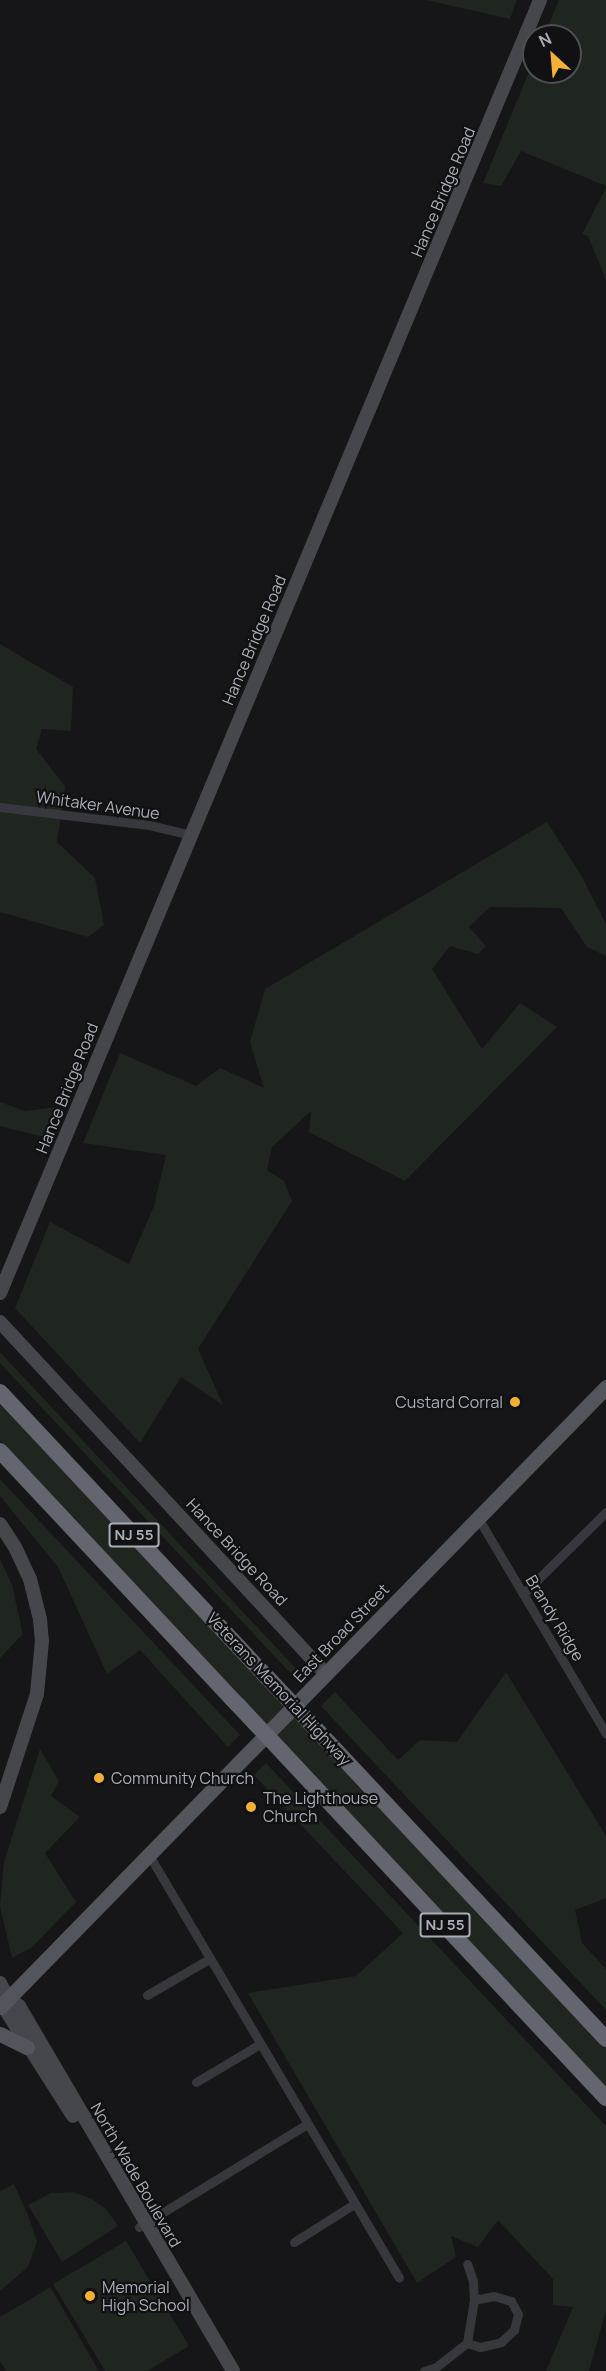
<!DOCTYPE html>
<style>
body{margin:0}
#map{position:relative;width:606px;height:2371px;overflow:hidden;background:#161618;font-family:Manrope,sans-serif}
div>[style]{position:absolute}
.green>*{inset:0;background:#1e261f}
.street>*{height:9px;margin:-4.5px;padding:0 4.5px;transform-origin:4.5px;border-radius:4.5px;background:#37383d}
.secondary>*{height:14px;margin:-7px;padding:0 7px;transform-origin:7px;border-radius:7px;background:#45474d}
.primary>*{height:15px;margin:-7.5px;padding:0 7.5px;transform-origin:7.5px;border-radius:7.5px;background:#53555c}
.highway>*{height:16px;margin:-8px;padding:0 8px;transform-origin:8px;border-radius:8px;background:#63666e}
.highway-bridge>*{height:16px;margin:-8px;padding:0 8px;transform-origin:8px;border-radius:8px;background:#63666e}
.dots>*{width:16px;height:16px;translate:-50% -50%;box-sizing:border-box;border:3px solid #111113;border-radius:50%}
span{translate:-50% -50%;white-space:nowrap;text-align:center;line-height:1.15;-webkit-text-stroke:4.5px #111113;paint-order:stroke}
.shield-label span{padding:2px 4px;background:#111113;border:2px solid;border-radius:4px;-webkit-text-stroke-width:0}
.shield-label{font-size:15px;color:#a8adb8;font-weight:700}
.street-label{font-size:16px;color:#a8adb8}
.poi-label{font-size:16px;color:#a8adb8}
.right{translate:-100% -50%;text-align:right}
.left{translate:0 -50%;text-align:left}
.north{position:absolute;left:522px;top:24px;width:60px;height:60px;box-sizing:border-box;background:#111113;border:2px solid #4d4f55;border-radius:50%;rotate:334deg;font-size:16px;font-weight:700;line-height:24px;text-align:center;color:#a8adb8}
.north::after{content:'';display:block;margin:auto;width:21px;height:27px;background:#f2b134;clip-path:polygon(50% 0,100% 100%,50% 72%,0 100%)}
</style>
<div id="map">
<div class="green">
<i style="clip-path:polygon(426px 0,517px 0,510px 19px)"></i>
<i style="clip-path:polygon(559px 0,606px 0,606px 186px,521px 151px,501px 186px,483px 183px,534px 60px,534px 72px,570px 72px,570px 36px,544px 36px)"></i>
<i style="clip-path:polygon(606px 188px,606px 280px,588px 236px,582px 234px)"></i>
<i style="clip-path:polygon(0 644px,73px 687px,71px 731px,42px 729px,36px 749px,65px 786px,57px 842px,95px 878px,104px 925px,88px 937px,0 912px)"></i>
<i style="clip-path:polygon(547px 822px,581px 875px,606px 924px,606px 956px,587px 947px,561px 908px,490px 907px,469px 927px,486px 946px,478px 954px,450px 946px,432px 969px,482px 1049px,520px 1003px,557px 1027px,405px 1181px,309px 1132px,311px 1111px,272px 1147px,267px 1170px,284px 1181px,292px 1201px,198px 1349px,223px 1405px,181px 1377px,140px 1443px,15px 1308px,50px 1222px,129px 1264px,154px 1206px,166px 1155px,83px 1143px,120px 1053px,196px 1086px,220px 1068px,264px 1088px,250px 1042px,265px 989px)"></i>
<i style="clip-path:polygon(0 1102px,25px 1111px,57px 1107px,44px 1137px,0 1126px)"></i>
<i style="clip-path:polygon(0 1352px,300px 1673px,295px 1678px,0 1363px)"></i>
<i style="clip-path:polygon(0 1401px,285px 1705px,267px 1725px,0 1441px)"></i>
<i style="clip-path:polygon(0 1479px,240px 1735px,228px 1747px,140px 1650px,107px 1674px,58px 1567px,0 1496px)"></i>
<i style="clip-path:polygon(0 1559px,12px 1585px,22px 1630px,22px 1635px,0 1658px)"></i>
<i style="clip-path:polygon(506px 1672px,606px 1836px,606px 1898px,575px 1910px,582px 1943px,606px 1969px,606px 2010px,321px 1706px,335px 1692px,398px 1760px,420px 1740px,457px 1742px)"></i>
<i style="clip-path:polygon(295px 1716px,606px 2045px,606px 2091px,277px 1736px)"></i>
<i style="clip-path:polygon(40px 1749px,59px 1781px,51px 1796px,80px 1817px,45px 1853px,76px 1902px,32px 1947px,12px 1958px,0 1906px,4px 1862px)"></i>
<i style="clip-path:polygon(266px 1763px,606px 2126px,606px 2311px,589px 2371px,546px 2371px,573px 2307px,553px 2305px,553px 2279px,498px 2220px,478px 2247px,451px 2236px,456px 2257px,417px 2283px,248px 1993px,356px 1976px,403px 1933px,254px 1775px)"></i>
<i style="clip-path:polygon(14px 2184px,28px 2215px,37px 2242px,28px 2267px,0 2291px,0 2191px)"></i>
<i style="clip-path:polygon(73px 2192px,92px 2199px,106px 2209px,118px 2226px,62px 2262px,28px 2205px,51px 2193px)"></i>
<i style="clip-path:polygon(126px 2241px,189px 2346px,147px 2371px,105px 2371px,53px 2284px)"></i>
<i style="clip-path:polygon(51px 2287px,51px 2288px,99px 2371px,6px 2371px,0 2361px,0 2317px)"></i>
</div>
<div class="street">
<i style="left:0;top:807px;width:150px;rotate:6.9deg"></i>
<i style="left:149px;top:825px;width:43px;rotate:13.4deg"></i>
<i style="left:478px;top:1518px;width:251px;rotate:59.3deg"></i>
<i style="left:523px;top:1594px;width:117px;rotate:-44.7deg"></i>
<i style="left:149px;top:1855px;width:491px;rotate:59.4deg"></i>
<i style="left:147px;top:1995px;width:72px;rotate:-30.1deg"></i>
<i style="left:196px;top:2082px;width:74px;rotate:-30.7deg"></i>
<i style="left:139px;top:2227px;width:197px;rotate:-31.5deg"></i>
<i style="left:294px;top:2242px;width:71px;rotate:-32.3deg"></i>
<i style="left:467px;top:2343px;width:14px;rotate:17deg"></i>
<i style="left:480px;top:2347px;width:22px;rotate:-13deg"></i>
<i style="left:501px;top:2342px;width:18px;rotate:-43deg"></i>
<i style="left:514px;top:2330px;width:16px;rotate:-76deg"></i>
<i style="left:518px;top:2314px;width:15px;rotate:-118deg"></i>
<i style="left:511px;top:2301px;width:18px;rotate:-164deg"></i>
<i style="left:494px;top:2296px;width:20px;rotate:169deg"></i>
<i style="left:424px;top:2371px;width:13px;rotate:-18deg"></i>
<i style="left:436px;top:2367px;width:39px;rotate:-38deg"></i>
<i style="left:467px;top:2343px;width:44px;rotate:-80.8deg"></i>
<i style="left:474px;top:2300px;width:19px;rotate:-93deg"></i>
<i style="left:473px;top:2281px;width:18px;rotate:-109deg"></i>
</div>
<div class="secondary">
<i style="left:0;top:1293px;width:1401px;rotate:-67.33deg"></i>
<i style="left:0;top:1322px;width:480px;rotate:47.2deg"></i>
<i style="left:0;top:1524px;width:27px;rotate:57deg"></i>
<i style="left:15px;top:1547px;width:35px;rotate:65deg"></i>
<i style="left:30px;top:1579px;width:41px;rotate:76deg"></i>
<i style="left:40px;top:1619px;width:22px;rotate:85deg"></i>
<i style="left:42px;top:1641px;width:53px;rotate:95.4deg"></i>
<i style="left:37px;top:1694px;width:119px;rotate:108.1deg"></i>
<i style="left:0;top:1983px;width:18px;rotate:63deg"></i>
<i style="left:8px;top:1999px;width:13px;rotate:32deg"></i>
<i style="left:19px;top:2006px;width:423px;rotate:59.6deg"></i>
<i style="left:8px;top:1999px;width:13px;rotate:94deg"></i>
<i style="left:7px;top:2012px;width:123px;rotate:57.6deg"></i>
</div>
<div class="primary">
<i style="left:0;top:2007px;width:867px;rotate:-45.65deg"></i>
<i style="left:0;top:2034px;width:30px;rotate:26deg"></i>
</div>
<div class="highway">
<i style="left:0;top:1392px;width:392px;rotate:46.9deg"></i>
<i style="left:0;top:1451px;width:347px;rotate:46.9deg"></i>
<i style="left:315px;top:1728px;width:426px;rotate:46.9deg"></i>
<i style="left:283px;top:1753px;width:473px;rotate:46.9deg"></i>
</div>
<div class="highway-bridge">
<i style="left:268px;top:1678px;width:69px;rotate:46.8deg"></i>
<i style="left:237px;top:1704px;width:67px;rotate:46.8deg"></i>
</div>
<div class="dots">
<i style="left:515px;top:1402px;background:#f2b134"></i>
<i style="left:99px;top:1778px;background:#f2b134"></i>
<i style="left:251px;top:1807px;background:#f2b134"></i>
<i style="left:90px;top:2296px;background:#f2b134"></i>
</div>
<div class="shield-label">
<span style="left:134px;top:1535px">NJ 55</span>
<span style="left:445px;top:1925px">NJ 55</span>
</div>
<div class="street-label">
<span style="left:443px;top:192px;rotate:-67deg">Hance Bridge Road</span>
<span style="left:254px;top:640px;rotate:-67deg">Hance Bridge Road</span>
<span style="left:98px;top:805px;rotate:8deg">Whitaker Avenue</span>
<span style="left:67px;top:1088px;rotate:-68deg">Hance Bridge Road</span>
<span style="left:237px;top:1552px;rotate:47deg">Hance Bridge Road</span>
<span style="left:555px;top:1618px;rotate:59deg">Brandy Ridge</span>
<span style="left:341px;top:1633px;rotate:-46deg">East Broad Street</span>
<span style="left:279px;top:1689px;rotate:47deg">Veterans Memorial Highway</span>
<span style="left:136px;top:2175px;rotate:60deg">North Wade Boulevard</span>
</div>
<div class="poi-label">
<span class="right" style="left:503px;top:1402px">Custard Corral</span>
<span class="left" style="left:111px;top:1778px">Community Church</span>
<span class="left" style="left:263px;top:1807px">The Lighthouse<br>Church</span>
<span class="left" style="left:102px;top:2296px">Memorial<br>High School</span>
</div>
<div class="north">N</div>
</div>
